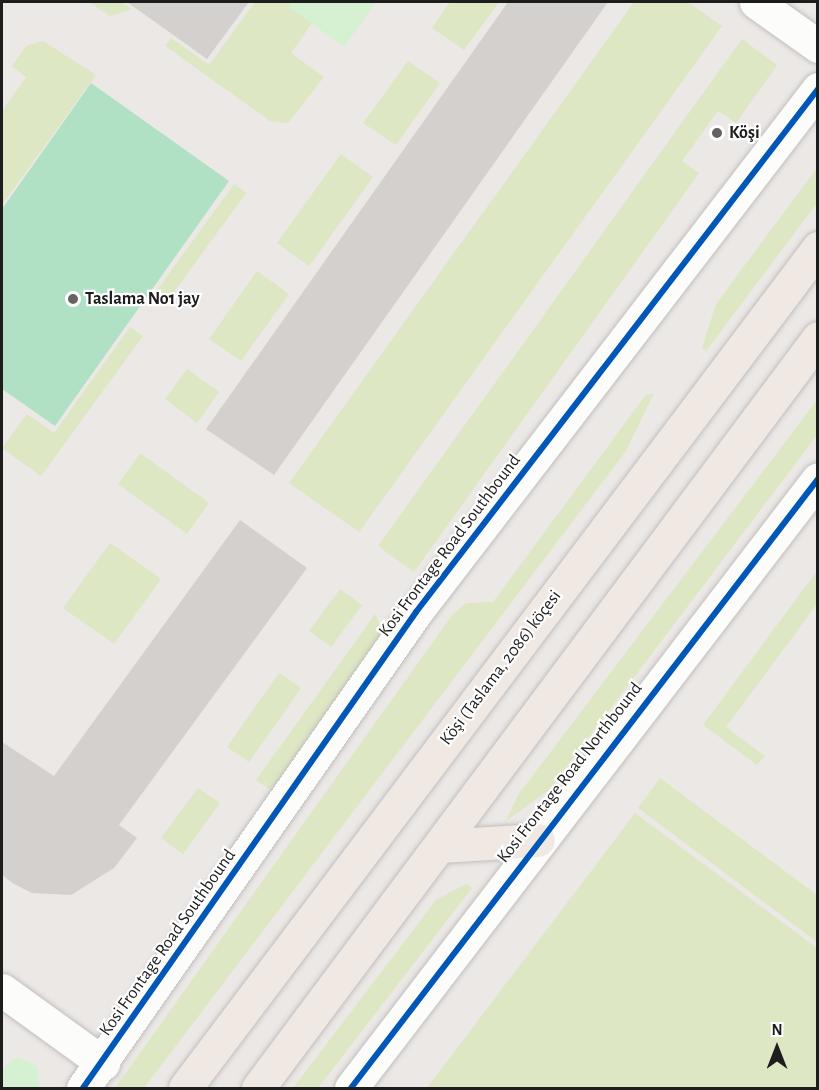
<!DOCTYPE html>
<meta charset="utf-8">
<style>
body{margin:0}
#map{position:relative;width:819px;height:1090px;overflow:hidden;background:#ebe8e6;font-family:"Alegreya Sans",sans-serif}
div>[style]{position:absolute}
.grass>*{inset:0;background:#dde7c4}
.park>*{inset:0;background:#d6f1d1}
.pitch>*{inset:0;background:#b1e1c5}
.building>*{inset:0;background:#d3d0ce}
.roads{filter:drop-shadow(0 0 2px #c1bfbe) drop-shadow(0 0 2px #c1bfbe)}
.minor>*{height:33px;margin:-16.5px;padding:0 16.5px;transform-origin:16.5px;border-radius:16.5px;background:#fcfcfb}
.primary>*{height:33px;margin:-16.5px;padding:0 16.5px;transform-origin:16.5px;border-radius:16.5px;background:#f0e9e3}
.cycleway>*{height:6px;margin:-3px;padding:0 3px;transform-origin:3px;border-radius:3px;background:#0057b8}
.dots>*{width:16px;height:16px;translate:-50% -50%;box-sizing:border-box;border:3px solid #fff;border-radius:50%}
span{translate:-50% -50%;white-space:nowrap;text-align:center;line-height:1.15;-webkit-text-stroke:4.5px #fff;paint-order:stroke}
.poi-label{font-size:18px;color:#1d1d1d;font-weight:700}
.left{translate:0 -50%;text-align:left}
.street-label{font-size:18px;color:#1d1d1d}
.frame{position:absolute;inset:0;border:3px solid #1d1d1d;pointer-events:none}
.north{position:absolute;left:747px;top:1018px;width:60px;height:60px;-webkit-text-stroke:4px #fff;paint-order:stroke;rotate:0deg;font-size:16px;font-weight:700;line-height:24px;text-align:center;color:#1d1d1d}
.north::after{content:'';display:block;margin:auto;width:21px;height:27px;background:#1d1d1d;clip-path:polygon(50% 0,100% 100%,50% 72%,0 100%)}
</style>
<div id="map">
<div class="grass">
<i style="clip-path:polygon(89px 2px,121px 2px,132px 9px,110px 16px)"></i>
<i style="clip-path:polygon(255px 2px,293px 2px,289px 7px,312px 23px,291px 53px,324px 77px,288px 123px,270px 121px,165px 46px,171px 38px,209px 65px)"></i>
<i style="clip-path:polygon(450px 2px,499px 2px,464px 50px,432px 28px)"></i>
<i style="clip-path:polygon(634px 2px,688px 2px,722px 26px,359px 532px,289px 483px)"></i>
<i style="clip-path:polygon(742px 39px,777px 65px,736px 123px,718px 111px,682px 161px,699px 173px,414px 572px,378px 546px)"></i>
<i style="clip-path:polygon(43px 41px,96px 75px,2px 205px,2px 111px,26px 77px,12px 66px,26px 46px)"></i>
<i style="clip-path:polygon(408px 61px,440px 83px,396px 145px,363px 123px)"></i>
<i style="clip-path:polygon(341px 154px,373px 177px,309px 266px,277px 243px)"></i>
<i style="clip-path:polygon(817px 168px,817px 203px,706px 351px,702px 348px,716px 304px)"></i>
<i style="clip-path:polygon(234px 184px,246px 193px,169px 299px,157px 290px)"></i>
<i style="clip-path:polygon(257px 271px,289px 294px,241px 361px,209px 339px)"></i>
<i style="clip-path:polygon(130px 327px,143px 336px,41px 476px,2px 448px,27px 414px,54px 433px)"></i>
<i style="clip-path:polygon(187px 369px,219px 392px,197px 423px,165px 399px)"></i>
<i style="clip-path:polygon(654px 393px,626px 451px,144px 1088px,115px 1088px,453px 614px,466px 603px,493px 602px,645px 396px)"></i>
<i style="clip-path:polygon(817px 400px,817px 435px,549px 790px,506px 821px,518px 795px)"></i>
<i style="clip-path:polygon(140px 453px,209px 503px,187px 534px,118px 484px)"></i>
<i style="clip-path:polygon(110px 543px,161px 579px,114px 644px,63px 608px)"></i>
<i style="clip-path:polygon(817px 571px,817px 604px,726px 727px,765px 756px,757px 765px,703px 725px)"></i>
<i style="clip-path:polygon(340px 589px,362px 605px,331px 647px,309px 631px)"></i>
<i style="clip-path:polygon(375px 614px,384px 633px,272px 791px,256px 780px)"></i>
<i style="clip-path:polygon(279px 673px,301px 688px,249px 762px,227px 747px)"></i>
<i style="clip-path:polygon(660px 778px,817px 895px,817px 942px,638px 808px)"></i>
<i style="clip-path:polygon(198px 788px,220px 803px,183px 854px,161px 838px)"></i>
<i style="clip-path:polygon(635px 813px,817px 948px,817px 1088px,427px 1088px)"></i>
<i style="clip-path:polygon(466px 884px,472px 888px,318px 1088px,293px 1088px,436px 900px)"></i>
</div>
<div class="park">
<i style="clip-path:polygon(293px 2px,376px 2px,344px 47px,289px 7px)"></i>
<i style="clip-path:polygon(17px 1057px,37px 1066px,39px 1088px,2px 1088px,2px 1069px)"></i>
</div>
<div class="pitch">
<i style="clip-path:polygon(91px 83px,229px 181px,55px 426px,2px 389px,2px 209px)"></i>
</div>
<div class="building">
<i style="clip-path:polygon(127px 2px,249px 2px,207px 59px)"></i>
<i style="clip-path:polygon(508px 2px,608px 2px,274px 475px,206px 429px)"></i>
<i style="clip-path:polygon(240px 520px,307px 568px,119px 825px,137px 838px,114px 868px,71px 895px,32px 893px,14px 884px,2px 875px,2px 742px,54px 776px)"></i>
</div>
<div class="roads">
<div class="minor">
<i style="left:756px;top:2px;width:76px;rotate:35.4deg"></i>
<i style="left:2px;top:990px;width:125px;rotate:35.9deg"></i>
<i style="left:83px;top:1088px;width:581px;rotate:-55.02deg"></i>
<i style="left:416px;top:612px;width:660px;rotate:-52.45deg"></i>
<i style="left:351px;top:1088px;width:767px;rotate:-52.52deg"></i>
</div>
<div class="primary">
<i style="left:440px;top:846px;width:98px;rotate:-3.5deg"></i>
<i style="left:185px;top:1088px;width:1052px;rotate:-53deg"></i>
<i style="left:258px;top:1088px;width:936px;rotate:-53.25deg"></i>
</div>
</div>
<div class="cycleway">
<i style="left:83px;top:1088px;width:581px;rotate:-55.02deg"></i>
<i style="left:416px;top:612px;width:660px;rotate:-52.45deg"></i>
<i style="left:351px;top:1088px;width:767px;rotate:-52.52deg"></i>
</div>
<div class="dots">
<i style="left:717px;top:133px;background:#656463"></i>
<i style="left:73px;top:299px;background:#656463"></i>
</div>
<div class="poi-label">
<span class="left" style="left:729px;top:133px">Köşi</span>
<span class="left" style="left:85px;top:299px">Taslama No1 jay</span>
</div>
<div class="street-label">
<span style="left:450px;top:546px;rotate:-53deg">Kosi Frontage Road Southbound</span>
<span style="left:501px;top:668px;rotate:-53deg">Köşi (Taslama, 2086) köçesi</span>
<span style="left:570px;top:773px;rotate:-52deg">Kosi Frontage Road Northbound</span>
<span style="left:168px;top:943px;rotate:-55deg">Kosi Frontage Road Southbound</span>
</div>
<div class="frame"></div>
<div class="north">N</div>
</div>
